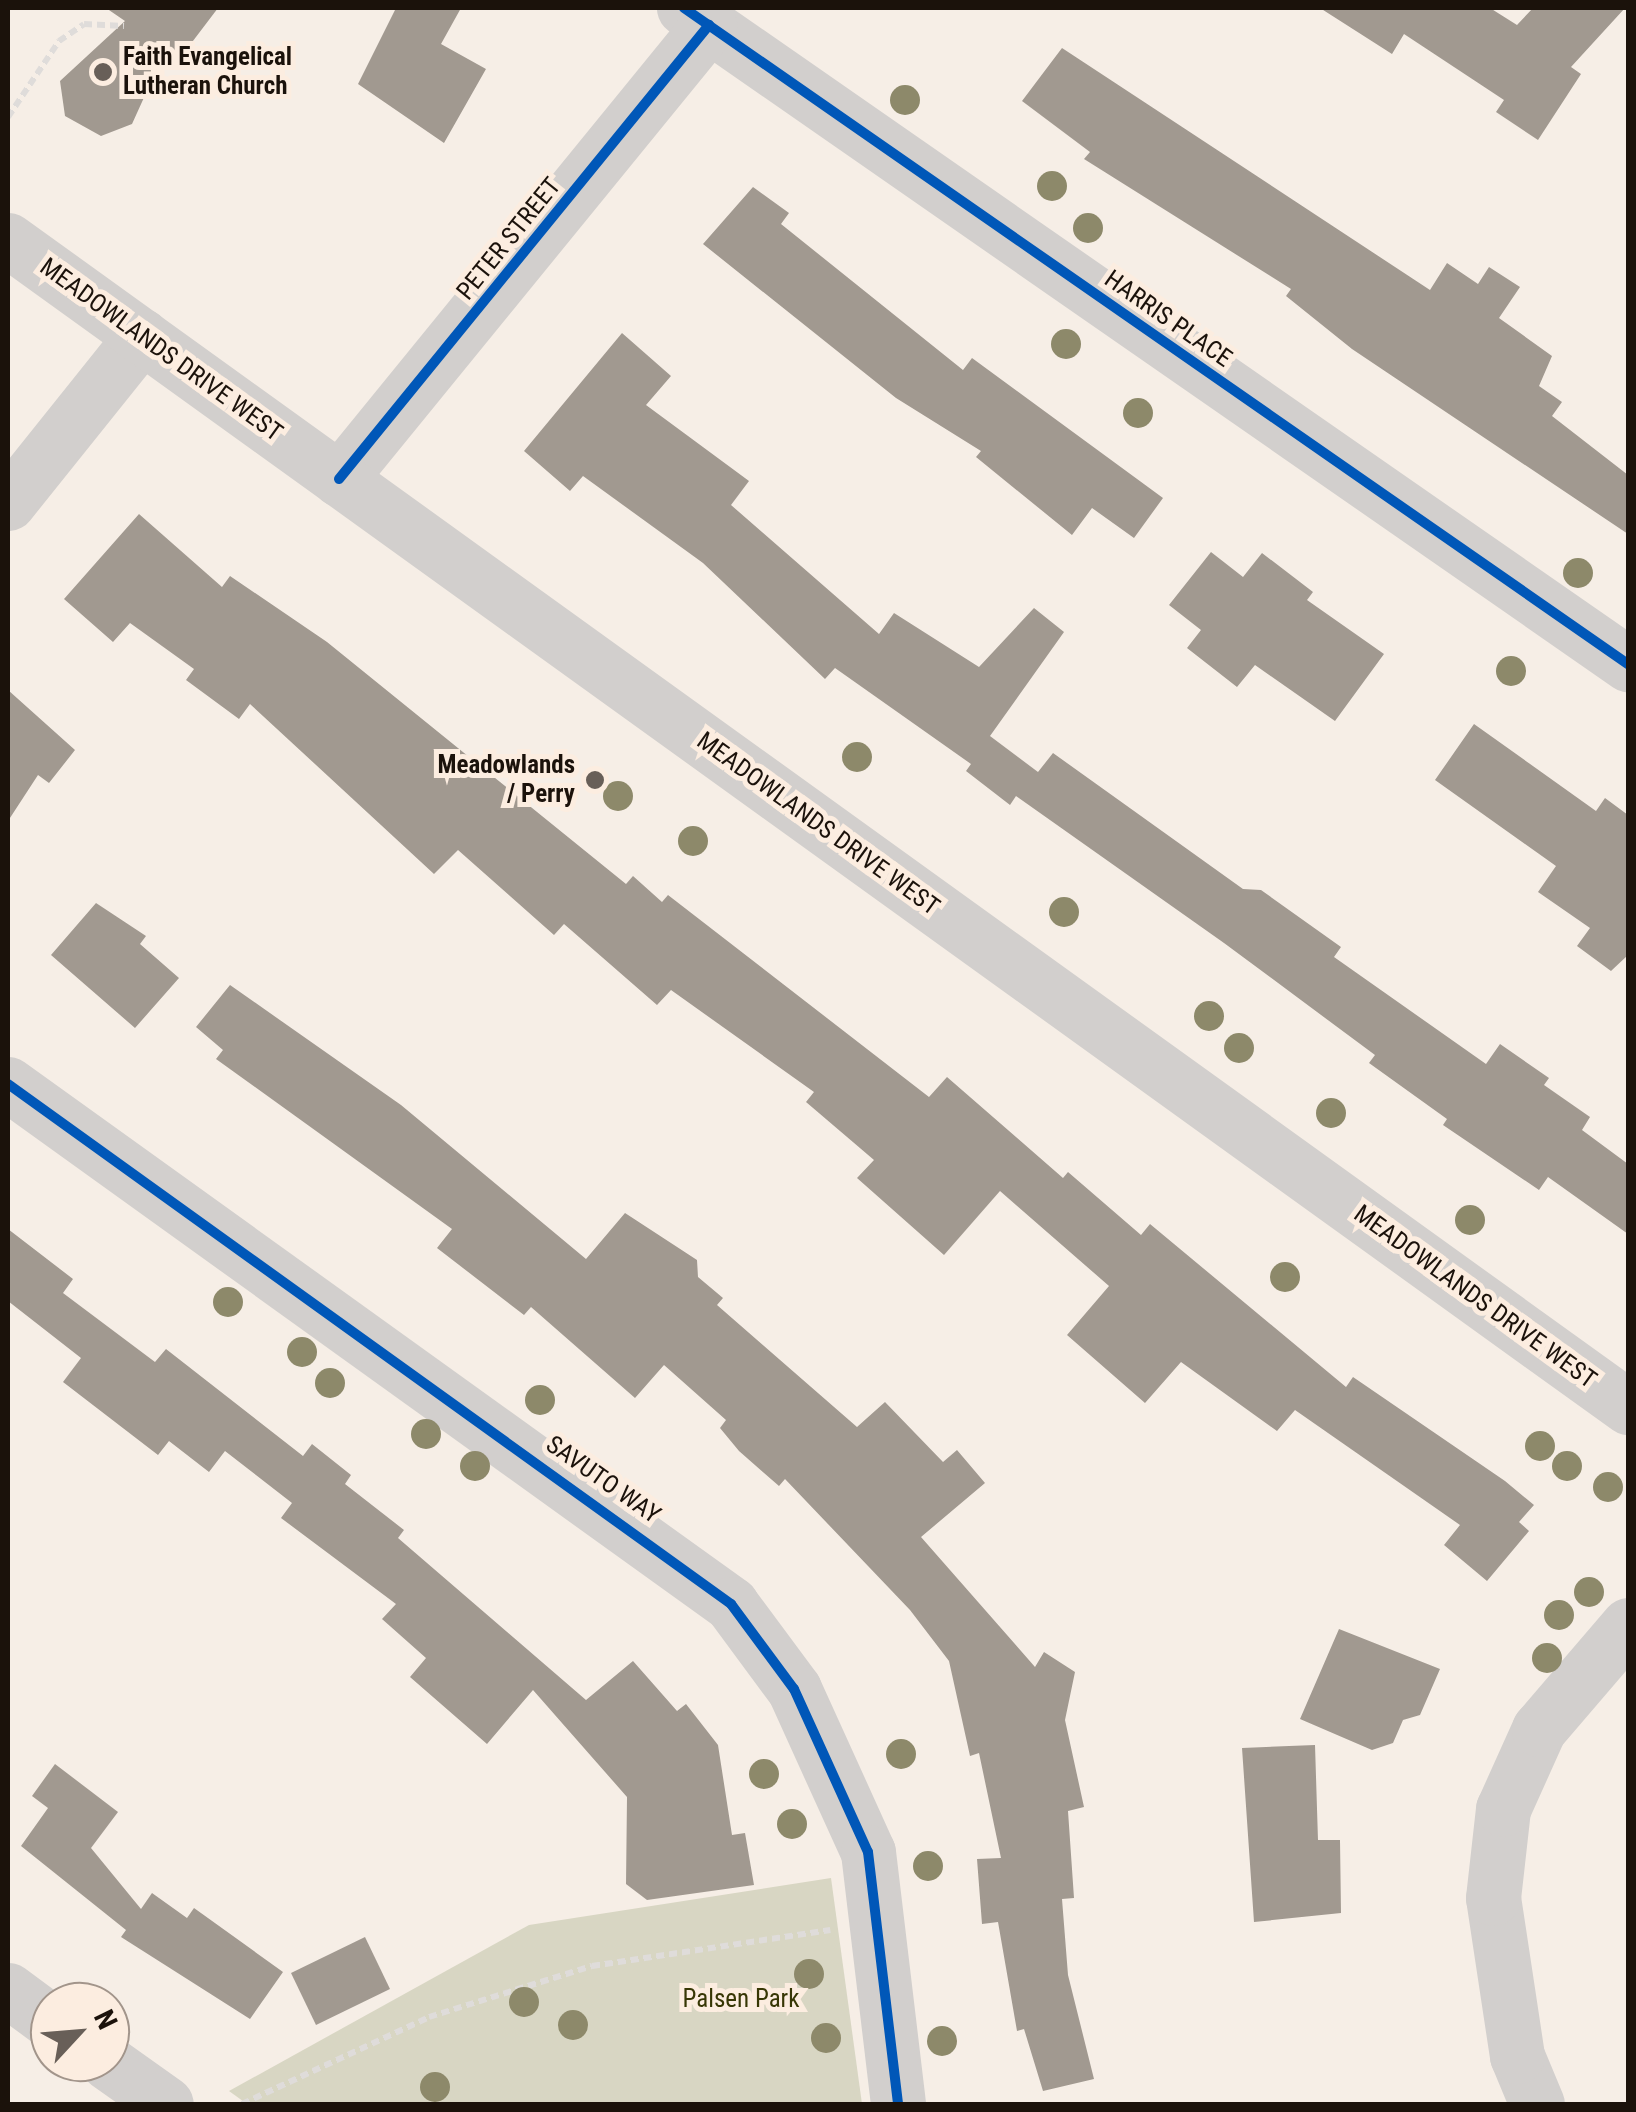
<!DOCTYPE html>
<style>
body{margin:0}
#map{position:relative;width:1636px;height:2112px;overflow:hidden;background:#f6eee6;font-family:"Roboto Condensed",sans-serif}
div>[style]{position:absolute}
.green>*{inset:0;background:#d8d6c3}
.building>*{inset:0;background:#a19990}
.path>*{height:6px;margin-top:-3px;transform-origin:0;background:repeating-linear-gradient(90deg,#dfdcda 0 8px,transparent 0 13px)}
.minor>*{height:55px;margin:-27.5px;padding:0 27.5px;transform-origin:27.5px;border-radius:27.5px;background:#d2cfcd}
.major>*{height:55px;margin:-27.5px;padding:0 27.5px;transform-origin:27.5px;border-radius:27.5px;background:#d2cfcd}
.cycleway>*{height:10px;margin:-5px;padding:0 5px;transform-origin:5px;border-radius:5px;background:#0057b8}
.trees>*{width:30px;height:30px;margin:-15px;border-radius:50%;background:#8d896a}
.dots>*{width:28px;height:28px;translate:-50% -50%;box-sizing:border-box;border:5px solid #fcede0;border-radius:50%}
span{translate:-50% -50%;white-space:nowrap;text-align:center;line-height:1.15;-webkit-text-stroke:10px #fcede0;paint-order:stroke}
.poi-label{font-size:25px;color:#1b120b;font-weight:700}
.left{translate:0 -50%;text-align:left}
.right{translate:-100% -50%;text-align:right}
.street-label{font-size:25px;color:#1b120b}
.park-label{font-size:25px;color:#373705}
.frame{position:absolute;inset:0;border:10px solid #1b120b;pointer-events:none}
.north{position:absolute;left:30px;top:1982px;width:100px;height:100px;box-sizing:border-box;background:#fcede0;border:2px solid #a2958b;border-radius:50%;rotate:64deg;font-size:28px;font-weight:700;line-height:40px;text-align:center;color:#1b120b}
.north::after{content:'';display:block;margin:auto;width:35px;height:45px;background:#685f58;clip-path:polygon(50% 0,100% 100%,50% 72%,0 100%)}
</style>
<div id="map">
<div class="green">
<i style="clip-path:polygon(831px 1878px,862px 2104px,247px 2104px,229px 2091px,529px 1925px)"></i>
</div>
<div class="building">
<i style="clip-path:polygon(106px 8px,218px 8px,180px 58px,166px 49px,132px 124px,101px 136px,65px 116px,60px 81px,125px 21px)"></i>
<i style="clip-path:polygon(396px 8px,461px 8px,441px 44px,486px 69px,444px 143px,358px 84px)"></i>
<i style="clip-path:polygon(1320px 8px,1490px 8px,1517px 25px,1533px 8px,1625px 8px,1571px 67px,1581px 74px,1538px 140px,1496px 112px,1504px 100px,1404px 34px,1392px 54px)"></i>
<i style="clip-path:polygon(1062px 48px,1430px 290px,1447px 263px,1478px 284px,1489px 267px,1520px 287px,1499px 318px,1552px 356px,1539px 386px,1562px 402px,1552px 416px,1628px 475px,1628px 534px,1352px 349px,1286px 296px,1291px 289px,1084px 159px,1090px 152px,1022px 101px)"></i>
<i style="clip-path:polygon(753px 187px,789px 213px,781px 224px,963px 370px,972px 358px,1163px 498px,1134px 538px,1092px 508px,1072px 535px,976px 457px,981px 451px,896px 398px,703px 244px)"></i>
<i style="clip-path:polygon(622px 333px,671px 376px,646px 405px,749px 481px,731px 505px,879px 634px,894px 613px,979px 667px,1034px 608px,1064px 632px,990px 736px,1038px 772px,1053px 753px,1243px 889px,1261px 890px,1341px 947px,1334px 957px,1486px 1064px,1500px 1044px,1549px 1078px,1544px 1085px,1590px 1117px,1582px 1130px,1628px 1164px,1628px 1234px,1548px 1177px,1539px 1190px,1443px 1125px,1447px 1119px,1369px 1063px,1375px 1055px,1224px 943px,1016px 796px,1010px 805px,966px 771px,971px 764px,835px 668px,825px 679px,703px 563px,583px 476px,570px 491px,524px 451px)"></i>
<i style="clip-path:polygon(139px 514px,222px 587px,230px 576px,327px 642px,626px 884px,633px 876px,662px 902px,668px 895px,929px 1097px,947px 1077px,1063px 1178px,1068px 1172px,1141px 1235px,1150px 1224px,1346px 1387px,1353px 1377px,1505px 1481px,1534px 1505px,1519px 1522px,1529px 1531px,1487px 1581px,1444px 1545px,1460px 1525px,1295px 1410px,1277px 1431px,1181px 1362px,1145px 1403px,1067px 1335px,1109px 1286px,1000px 1191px,944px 1255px,857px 1178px,874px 1160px,806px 1102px,814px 1092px,671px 990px,657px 1005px,564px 924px,554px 935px,458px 850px,434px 874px,250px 704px,239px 719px,186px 680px,194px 669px,130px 623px,113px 642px,64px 599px)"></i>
<i style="clip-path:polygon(1211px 552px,1243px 577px,1262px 553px,1313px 592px,1307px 600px,1384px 654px,1335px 721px,1255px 665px,1237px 687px,1187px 648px,1201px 630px,1169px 605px)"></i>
<i style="clip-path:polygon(8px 690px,75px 750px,49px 783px,38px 775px,8px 821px)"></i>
<i style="clip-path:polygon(1474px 724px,1596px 811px,1605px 798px,1628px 815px,1628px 955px,1611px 971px,1577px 946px,1590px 928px,1538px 892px,1556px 866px,1435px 780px)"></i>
<i style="clip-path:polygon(96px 903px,146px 936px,140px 944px,179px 978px,135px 1028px,51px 955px)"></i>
<i style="clip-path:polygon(230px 985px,401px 1105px,586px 1259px,625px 1213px,697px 1260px,698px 1277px,723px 1298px,717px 1305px,857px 1427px,885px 1402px,943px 1462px,957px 1450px,985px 1483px,921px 1537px,1035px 1667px,1044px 1652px,1075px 1672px,1065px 1720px,1084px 1807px,1068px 1811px,1074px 1898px,1062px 1899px,1068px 1975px,1094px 2079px,1043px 2091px,1024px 2029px,1017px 2031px,998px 1922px,982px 1924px,977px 1859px,1001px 1858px,979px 1753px,970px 1756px,949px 1661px,910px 1610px,785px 1479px,779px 1486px,739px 1451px,720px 1428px,726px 1420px,664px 1365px,635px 1398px,531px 1307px,524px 1315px,437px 1248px,452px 1229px,216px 1059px,223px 1050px,196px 1027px)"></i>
<i style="clip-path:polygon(8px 1229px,73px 1279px,63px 1293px,155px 1362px,166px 1349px,303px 1456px,312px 1444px,351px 1475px,345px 1484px,404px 1530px,398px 1538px,586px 1700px,633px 1661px,677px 1711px,686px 1704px,718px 1745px,732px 1835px,745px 1833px,754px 1885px,647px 1900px,626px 1884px,627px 1797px,533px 1690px,487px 1744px,410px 1677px,426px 1658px,382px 1619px,396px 1604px,281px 1518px,292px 1503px,225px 1451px,209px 1472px,169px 1441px,158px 1455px,63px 1382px,81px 1358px,8px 1301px)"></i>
<i style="clip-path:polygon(1339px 1629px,1440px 1669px,1420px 1715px,1403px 1720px,1393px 1743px,1372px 1750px,1300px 1719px)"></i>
<i style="clip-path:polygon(1315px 1745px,1318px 1840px,1340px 1840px,1341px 1913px,1254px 1922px,1242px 1748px)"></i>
<i style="clip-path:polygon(55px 1764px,118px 1812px,91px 1848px,141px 1909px,152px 1893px,187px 1918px,194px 1908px,283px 1972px,250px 2019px,121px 1937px,126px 1930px,21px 1846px,48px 1808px,32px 1796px)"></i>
<i style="clip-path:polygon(365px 1937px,390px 1989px,316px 2025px,291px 1973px)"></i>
</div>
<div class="path">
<i style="left:8px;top:117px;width:92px;rotate:-56.1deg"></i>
<i style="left:59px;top:41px;width:30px;rotate:-34deg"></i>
<i style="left:84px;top:24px;width:40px;rotate:2.9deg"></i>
<i style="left:242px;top:2104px;width:206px;rotate:-24.9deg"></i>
<i style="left:429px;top:2017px;width:171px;rotate:-17.4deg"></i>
<i style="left:592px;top:1966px;width:241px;rotate:-8.6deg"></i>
</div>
<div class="minor">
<i style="left:684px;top:8px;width:1150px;rotate:34.8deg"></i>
<i style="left:339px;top:479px;width:586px;rotate:-50.82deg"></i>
<i style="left:8px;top:503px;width:214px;rotate:-51.3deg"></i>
<i style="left:8px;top:1084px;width:891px;rotate:35.72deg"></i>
<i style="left:731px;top:1604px;width:106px;rotate:53.5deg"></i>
<i style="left:794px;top:1689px;width:179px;rotate:65.6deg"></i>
<i style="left:868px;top:1852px;width:254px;rotate:83.2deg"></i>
<i style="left:8px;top:1990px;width:52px;rotate:36.4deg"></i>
<i style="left:107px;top:2062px;width:72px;rotate:35.4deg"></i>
<i style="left:1537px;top:2104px;width:52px;rotate:-112.6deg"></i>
<i style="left:1517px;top:2056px;width:160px;rotate:-98.6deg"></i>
<i style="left:1493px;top:1898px;width:90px;rotate:-83.6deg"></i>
<i style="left:1503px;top:1809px;width:88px;rotate:-65.8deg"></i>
<i style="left:1539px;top:1729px;width:137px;rotate:-49.4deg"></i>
</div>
<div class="major">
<i style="left:8px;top:240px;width:1997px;rotate:35.77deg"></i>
</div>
<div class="cycleway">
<i style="left:684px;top:8px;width:1150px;rotate:34.8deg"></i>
<i style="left:339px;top:479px;width:586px;rotate:-50.82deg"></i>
<i style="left:8px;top:1084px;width:891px;rotate:35.72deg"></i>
<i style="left:731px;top:1604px;width:106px;rotate:53.5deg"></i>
<i style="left:794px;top:1689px;width:179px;rotate:65.6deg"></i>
<i style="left:868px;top:1852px;width:254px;rotate:83.2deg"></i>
</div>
<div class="trees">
<i style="left:905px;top:100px"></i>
<i style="left:1052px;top:186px"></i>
<i style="left:1088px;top:228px"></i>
<i style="left:1066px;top:344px"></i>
<i style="left:1138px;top:413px"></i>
<i style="left:1578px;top:573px"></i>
<i style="left:1511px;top:671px"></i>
<i style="left:857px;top:757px"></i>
<i style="left:618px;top:796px"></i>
<i style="left:693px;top:841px"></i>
<i style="left:1064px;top:912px"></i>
<i style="left:1209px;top:1016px"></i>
<i style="left:1239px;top:1048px"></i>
<i style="left:1331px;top:1113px"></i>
<i style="left:1470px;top:1220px"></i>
<i style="left:1285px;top:1277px"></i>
<i style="left:228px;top:1302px"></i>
<i style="left:302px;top:1352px"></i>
<i style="left:330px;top:1383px"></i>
<i style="left:540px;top:1400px"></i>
<i style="left:426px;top:1434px"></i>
<i style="left:1540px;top:1446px"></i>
<i style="left:475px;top:1466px"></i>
<i style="left:1567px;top:1466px"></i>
<i style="left:1608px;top:1487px"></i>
<i style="left:1589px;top:1592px"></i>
<i style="left:1559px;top:1615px"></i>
<i style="left:1547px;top:1658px"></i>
<i style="left:901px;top:1754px"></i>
<i style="left:764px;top:1774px"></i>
<i style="left:792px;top:1824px"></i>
<i style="left:928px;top:1866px"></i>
<i style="left:809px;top:1974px"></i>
<i style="left:524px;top:2002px"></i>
<i style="left:573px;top:2025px"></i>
<i style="left:826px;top:2038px"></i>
<i style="left:942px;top:2041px"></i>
<i style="left:435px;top:2087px"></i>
</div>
<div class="dots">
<i style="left:103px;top:72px;background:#685f58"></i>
<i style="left:595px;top:780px;background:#685f58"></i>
</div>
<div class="poi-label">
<span class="left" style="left:123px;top:72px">Faith Evangelical<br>Lutheran Church</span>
<span class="right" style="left:575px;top:780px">Meadowlands<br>/ Perry</span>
</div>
<div class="street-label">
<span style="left:509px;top:239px;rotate:-51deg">PETER STREET</span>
<span style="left:1168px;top:319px;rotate:35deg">HARRIS PLACE</span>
<span style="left:161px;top:350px;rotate:36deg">MEADOWLANDS DRIVE WEST</span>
<span style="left:818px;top:824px;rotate:36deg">MEADOWLANDS DRIVE WEST</span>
<span style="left:1475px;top:1297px;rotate:36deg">MEADOWLANDS DRIVE WEST</span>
<span style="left:603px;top:1480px;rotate:35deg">SAVUTO WAY</span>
</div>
<div class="park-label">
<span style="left:741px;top:1999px">Palsen Park</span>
</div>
<div class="frame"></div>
<div class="north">N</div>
</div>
